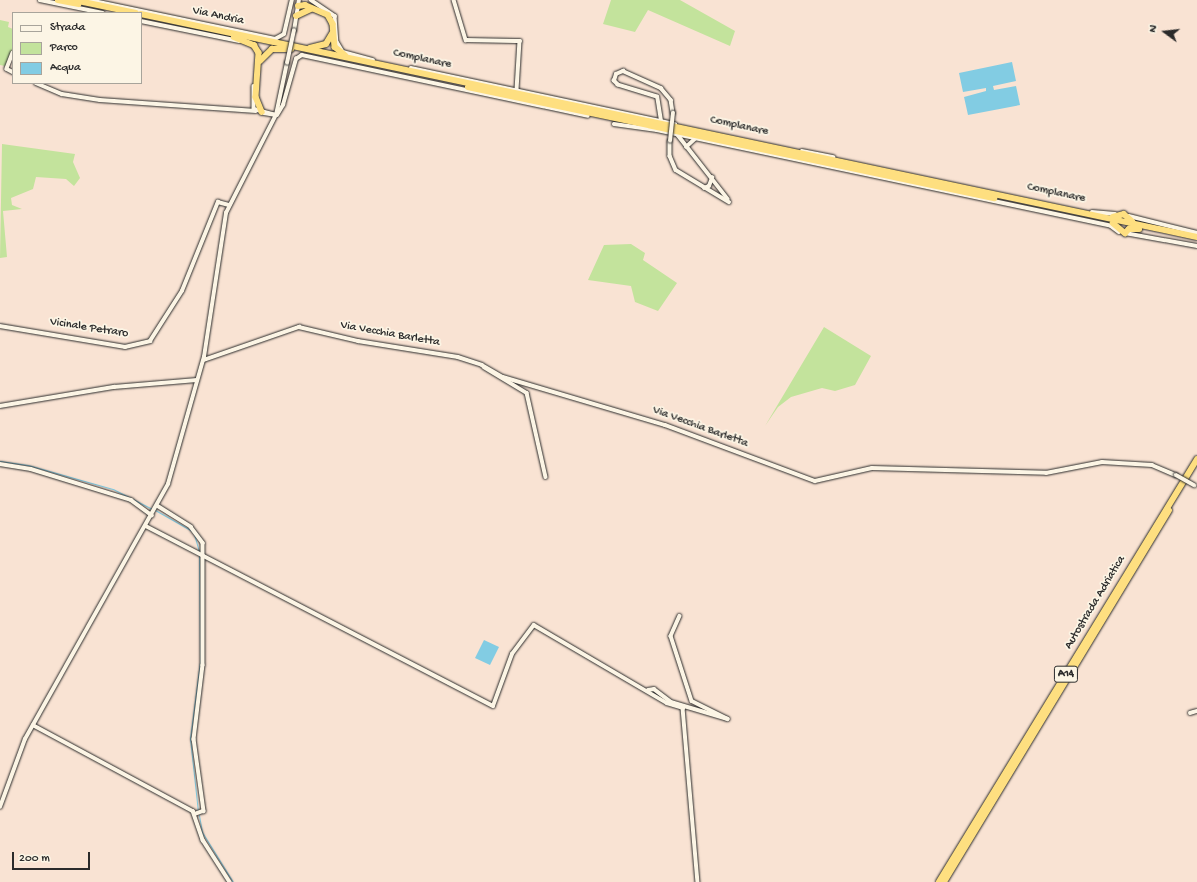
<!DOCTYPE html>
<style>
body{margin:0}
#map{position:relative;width:1197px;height:882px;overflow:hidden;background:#f9e3d3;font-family:"Gochi Hand",sans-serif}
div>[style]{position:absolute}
.green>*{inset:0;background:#c3e39c}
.water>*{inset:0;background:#82cce3}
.stream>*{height:1px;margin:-0.5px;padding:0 0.5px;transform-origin:0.5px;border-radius:0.5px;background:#82cce3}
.roads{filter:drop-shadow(0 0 1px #2b2b2b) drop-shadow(0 0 1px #2b2b2b)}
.minor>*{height:3.5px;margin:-1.75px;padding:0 1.75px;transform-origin:1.75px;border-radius:1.75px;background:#fcf5e5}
.highway>*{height:5.5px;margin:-2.75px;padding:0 2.75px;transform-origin:2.75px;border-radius:2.75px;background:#fedf80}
.bridges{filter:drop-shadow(0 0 1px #2b2b2b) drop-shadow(0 0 1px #2b2b2b)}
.minor-bridge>*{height:3.5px;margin:-1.75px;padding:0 1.75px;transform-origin:1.75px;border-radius:1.75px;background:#fcf5e5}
span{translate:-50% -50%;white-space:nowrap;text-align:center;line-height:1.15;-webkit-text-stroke:3.5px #fcf5e5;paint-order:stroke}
.shield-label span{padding:1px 3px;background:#fcf5e5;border:1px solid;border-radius:3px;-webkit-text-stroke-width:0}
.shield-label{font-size:11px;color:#2b2b2b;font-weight:700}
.street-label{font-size:12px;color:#2b2b2b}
.legend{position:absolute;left:12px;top:12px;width:130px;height:72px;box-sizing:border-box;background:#fcf5e5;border:1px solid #a8a49b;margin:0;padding:5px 7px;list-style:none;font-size:12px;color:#2b2b2b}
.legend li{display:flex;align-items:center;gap:8px;height:20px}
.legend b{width:20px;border:1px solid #a8a49b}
.north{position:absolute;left:1145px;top:12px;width:40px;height:40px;-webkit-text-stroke:3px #fcf5e5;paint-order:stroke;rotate:285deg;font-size:11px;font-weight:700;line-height:16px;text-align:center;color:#2b2b2b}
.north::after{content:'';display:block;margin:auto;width:14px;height:18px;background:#2b2b2b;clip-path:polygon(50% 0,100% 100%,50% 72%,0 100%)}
.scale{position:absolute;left:12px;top:852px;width:78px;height:18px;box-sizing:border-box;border:2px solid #2b2b2b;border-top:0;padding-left:5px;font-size:12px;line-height:14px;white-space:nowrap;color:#2b2b2b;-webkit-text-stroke:3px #fcf5e5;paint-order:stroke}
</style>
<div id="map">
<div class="green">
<i style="clip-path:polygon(611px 0,680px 0,735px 31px,730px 46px,648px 10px,635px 32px,603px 24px)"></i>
<i style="clip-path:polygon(0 20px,9px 22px,8px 27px,13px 29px,13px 50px,5px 66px,0 65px)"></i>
<i style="clip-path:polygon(2px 144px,75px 154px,73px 162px,80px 178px,74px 186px,66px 179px,36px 177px,33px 189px,11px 198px,12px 205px,22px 209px,3px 211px,7px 257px,0 258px)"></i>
<i style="clip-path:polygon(631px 244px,645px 253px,643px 260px,677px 283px,658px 311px,635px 302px,631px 286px,588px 280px,604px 245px)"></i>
<i style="clip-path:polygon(824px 327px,871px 356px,855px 385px,835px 391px,822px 388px,791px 397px,778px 407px,765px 426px)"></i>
</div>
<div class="water">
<i style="clip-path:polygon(1012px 62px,1016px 81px,993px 86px,994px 90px,1016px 86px,1020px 105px,968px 115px,964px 97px,986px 91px,986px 88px,963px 92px,959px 73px)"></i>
<i style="clip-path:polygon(484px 640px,499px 647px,490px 665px,475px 658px)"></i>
</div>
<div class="stream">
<i style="left:0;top:461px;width:28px;rotate:8deg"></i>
<i style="left:28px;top:465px;width:88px;rotate:15.8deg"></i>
<i style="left:113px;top:489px;width:44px;rotate:27.1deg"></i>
<i style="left:155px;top:510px;width:43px;rotate:29.6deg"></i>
<i style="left:194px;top:534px;width:18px;rotate:74deg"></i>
<i style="left:198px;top:812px;width:74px;rotate:-96.2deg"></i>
<i style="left:190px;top:738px;width:77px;rotate:-82.5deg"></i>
<i style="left:200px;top:662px;width:107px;rotate:-90.5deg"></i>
<i style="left:199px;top:815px;width:17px;rotate:80deg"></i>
<i style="left:202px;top:832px;width:59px;rotate:58.2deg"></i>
</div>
<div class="roads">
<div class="minor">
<i style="left:40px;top:0;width:64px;rotate:11.7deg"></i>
<i style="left:89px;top:0;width:190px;rotate:11.8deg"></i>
<i style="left:275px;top:39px;width:10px;rotate:-29deg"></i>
<i style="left:284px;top:34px;width:35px;rotate:-77deg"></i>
<i style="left:311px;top:0;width:29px;rotate:34deg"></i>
<i style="left:335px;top:16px;width:26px;rotate:86deg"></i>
<i style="left:337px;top:42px;width:12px;rotate:59deg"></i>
<i style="left:343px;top:52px;width:31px;rotate:15deg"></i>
<i style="left:454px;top:0;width:42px;rotate:73.3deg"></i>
<i style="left:466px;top:40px;width:54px;rotate:1.1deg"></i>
<i style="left:520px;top:41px;width:49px;rotate:93.5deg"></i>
<i style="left:141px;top:21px;width:100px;rotate:11.5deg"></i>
<i style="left:294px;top:31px;width:31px;rotate:-81deg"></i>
<i style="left:13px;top:53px;width:17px;rotate:111deg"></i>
<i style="left:7px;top:69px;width:7px;rotate:27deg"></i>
<i style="left:411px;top:68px;width:270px;rotate:12deg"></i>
<i style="left:36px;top:83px;width:28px;rotate:23deg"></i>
<i style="left:62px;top:94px;width:38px;rotate:9deg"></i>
<i style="left:100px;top:100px;width:156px;rotate:4deg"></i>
<i style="left:254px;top:86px;width:23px;rotate:90deg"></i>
<i style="left:254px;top:109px;width:23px;rotate:15deg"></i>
<i style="left:264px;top:113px;width:12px;rotate:9deg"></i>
<i style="left:277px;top:115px;width:12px;rotate:-59deg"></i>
<i style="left:283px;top:105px;width:48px;rotate:-74.2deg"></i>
<i style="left:296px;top:59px;width:7px;rotate:-34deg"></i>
<i style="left:302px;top:55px;width:292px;rotate:12deg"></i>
<i style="left:661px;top:121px;width:24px;rotate:-99deg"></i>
<i style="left:657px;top:97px;width:41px;rotate:-162.9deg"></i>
<i style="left:618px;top:85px;width:6px;rotate:-135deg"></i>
<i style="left:614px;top:81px;width:7px;rotate:-74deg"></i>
<i style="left:616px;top:74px;width:8px;rotate:-23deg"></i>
<i style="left:623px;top:71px;width:42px;rotate:24.1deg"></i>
<i style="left:661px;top:88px;width:16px;rotate:50deg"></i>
<i style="left:671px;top:100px;width:13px;rotate:81deg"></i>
<i style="left:614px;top:124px;width:43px;rotate:7.9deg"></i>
<i style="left:657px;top:130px;width:464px;rotate:11.9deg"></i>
<i style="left:1111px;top:226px;width:10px;rotate:37deg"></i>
<i style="left:678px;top:135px;width:81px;rotate:52deg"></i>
<i style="left:670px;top:141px;width:15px;rotate:90deg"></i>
<i style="left:670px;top:156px;width:15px;rotate:67deg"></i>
<i style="left:676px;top:170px;width:62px;rotate:31.1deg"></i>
<i style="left:686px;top:147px;width:12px;rotate:-42deg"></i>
<i style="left:802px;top:151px;width:32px;rotate:11deg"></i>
<i style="left:704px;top:188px;width:5px;rotate:-22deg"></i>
<i style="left:709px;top:186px;width:9px;rotate:-69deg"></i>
<i style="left:1092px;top:212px;width:23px;rotate:5deg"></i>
<i style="left:1129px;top:216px;width:70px;rotate:14deg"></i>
<i style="left:1125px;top:233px;width:73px;rotate:10.2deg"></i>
<i style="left:0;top:326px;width:127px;rotate:9.5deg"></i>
<i style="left:125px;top:347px;width:26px;rotate:-13deg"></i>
<i style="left:150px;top:341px;width:59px;rotate:-57.4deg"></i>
<i style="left:182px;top:291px;width:96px;rotate:-68deg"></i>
<i style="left:218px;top:202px;width:11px;rotate:15deg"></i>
<i style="left:204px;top:360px;width:101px;rotate:-19.2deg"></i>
<i style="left:299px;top:327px;width:61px;rotate:13.3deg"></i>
<i style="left:358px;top:341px;width:101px;rotate:9.1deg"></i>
<i style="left:458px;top:357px;width:25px;rotate:18deg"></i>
<i style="left:482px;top:365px;width:24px;rotate:30deg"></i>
<i style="left:503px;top:377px;width:169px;rotate:16.5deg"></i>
<i style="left:665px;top:425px;width:160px;rotate:20.5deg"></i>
<i style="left:815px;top:481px;width:58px;rotate:-12.8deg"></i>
<i style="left:872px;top:468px;width:174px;rotate:1.6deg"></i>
<i style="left:1046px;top:473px;width:57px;rotate:-11.1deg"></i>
<i style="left:1102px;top:462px;width:50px;rotate:3.4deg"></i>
<i style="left:1152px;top:465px;width:26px;rotate:23deg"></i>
<i style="left:484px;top:367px;width:50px;rotate:31.2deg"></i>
<i style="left:527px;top:393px;width:86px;rotate:77.3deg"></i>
<i style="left:0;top:406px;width:116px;rotate:-9.5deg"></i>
<i style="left:114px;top:387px;width:83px;rotate:-4.8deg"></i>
<i style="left:0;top:464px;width:31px;rotate:9deg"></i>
<i style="left:31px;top:469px;width:105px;rotate:17.2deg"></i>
<i style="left:131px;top:500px;width:26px;rotate:36deg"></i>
<i style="left:158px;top:506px;width:39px;rotate:32deg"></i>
<i style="left:191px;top:527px;width:20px;rotate:53deg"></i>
<i style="left:203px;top:543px;width:122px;rotate:90deg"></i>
<i style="left:203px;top:665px;width:75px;rotate:96.9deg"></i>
<i style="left:194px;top:739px;width:73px;rotate:82.1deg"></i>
<i style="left:204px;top:811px;width:9px;rotate:159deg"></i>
<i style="left:146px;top:526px;width:391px;rotate:27.4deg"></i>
<i style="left:493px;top:706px;width:55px;rotate:-69.9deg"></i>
<i style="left:512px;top:654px;width:36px;rotate:-53deg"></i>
<i style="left:534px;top:625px;width:154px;rotate:30.4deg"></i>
<i style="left:667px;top:703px;width:17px;rotate:17deg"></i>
<i style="left:683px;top:708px;width:175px;rotate:85.1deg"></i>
<i style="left:680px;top:616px;width:22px;rotate:114deg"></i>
<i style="left:671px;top:636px;width:68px;rotate:72.1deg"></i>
<i style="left:692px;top:701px;width:40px;rotate:26.6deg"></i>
<i style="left:648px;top:690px;width:6px;rotate:-9deg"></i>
<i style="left:654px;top:689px;width:21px;rotate:37deg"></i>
<i style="left:671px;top:702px;width:59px;rotate:16.6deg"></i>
<i style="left:1190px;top:713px;width:7px;rotate:-16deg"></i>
<i style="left:33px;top:725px;width:182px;rotate:28.3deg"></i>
<i style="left:193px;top:811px;width:31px;rotate:71deg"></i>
<i style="left:203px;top:840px;width:50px;rotate:57.3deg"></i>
<i style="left:0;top:807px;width:72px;rotate:-69.8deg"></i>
<i style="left:25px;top:739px;width:292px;rotate:-60.7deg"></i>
<i style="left:168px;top:484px;width:132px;rotate:-74.2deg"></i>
<i style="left:204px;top:357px;width:146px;rotate:-81.3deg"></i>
<i style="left:226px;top:213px;width:110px;rotate:-63deg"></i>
<i style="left:276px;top:115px;width:53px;rotate:-78.1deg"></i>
</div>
<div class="highway">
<i style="left:58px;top:0;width:21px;rotate:11deg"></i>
<i style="left:74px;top:0;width:63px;rotate:11.8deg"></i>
<i style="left:298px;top:6px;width:7px;rotate:-8deg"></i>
<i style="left:305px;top:5px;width:25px;rotate:23deg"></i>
<i style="left:328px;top:15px;width:10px;rotate:61deg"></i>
<i style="left:333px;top:24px;width:23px;rotate:85deg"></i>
<i style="left:335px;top:47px;width:13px;rotate:39deg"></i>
<i style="left:141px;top:14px;width:1079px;rotate:11.92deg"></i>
<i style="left:296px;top:16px;width:17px;rotate:-25deg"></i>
<i style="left:234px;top:37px;width:22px;rotate:22deg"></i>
<i style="left:254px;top:45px;width:9px;rotate:58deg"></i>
<i style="left:259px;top:53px;width:44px;rotate:93.9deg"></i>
<i style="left:256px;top:97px;width:16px;rotate:68deg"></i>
<i style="left:310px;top:48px;width:16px;rotate:-14deg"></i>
<i style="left:326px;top:44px;width:12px;rotate:-59deg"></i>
<i style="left:260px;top:61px;width:17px;rotate:-45deg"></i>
<i style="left:272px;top:49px;width:19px"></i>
<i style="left:468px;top:87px;width:538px;rotate:11.92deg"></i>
<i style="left:1113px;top:217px;width:11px;rotate:-15deg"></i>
<i style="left:1124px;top:214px;width:11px;rotate:41deg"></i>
<i style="left:1113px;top:223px;width:16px;rotate:40deg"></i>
<i style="left:1125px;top:233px;width:6px;rotate:-45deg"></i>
<i style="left:1129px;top:229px;width:10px"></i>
<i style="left:939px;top:882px;width:495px;rotate:-58.6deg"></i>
<i style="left:944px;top:882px;width:434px;rotate:-58.8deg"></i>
</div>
</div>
<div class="bridges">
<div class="minor-bridge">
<i style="left:287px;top:63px;width:33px;rotate:-78deg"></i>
<i style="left:670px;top:141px;width:28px;rotate:-84deg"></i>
<i style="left:1176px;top:475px;width:21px;rotate:29deg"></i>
</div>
</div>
<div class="shield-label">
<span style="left:1066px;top:674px">A14</span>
</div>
<div class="street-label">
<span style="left:218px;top:17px;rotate:12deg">Via Andria</span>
<span style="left:422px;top:60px;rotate:12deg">Complanare</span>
<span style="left:739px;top:127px;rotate:12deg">Complanare</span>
<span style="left:1056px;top:194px;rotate:12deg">Complanare</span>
<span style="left:89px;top:329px;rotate:9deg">Vicinale Petraro</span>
<span style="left:390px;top:335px;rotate:10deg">Via Vecchia Barletta</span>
<span style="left:700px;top:428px;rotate:20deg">Via Vecchia Barletta</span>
<span style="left:1096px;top:603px;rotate:-59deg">Autostrada Adriatica</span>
</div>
<ul class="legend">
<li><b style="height:5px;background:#fcf5e5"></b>Strada</li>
<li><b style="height:11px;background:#c3e39c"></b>Parco</li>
<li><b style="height:11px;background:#82cce3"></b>Acqua</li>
</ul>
<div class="north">N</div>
<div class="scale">200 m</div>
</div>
